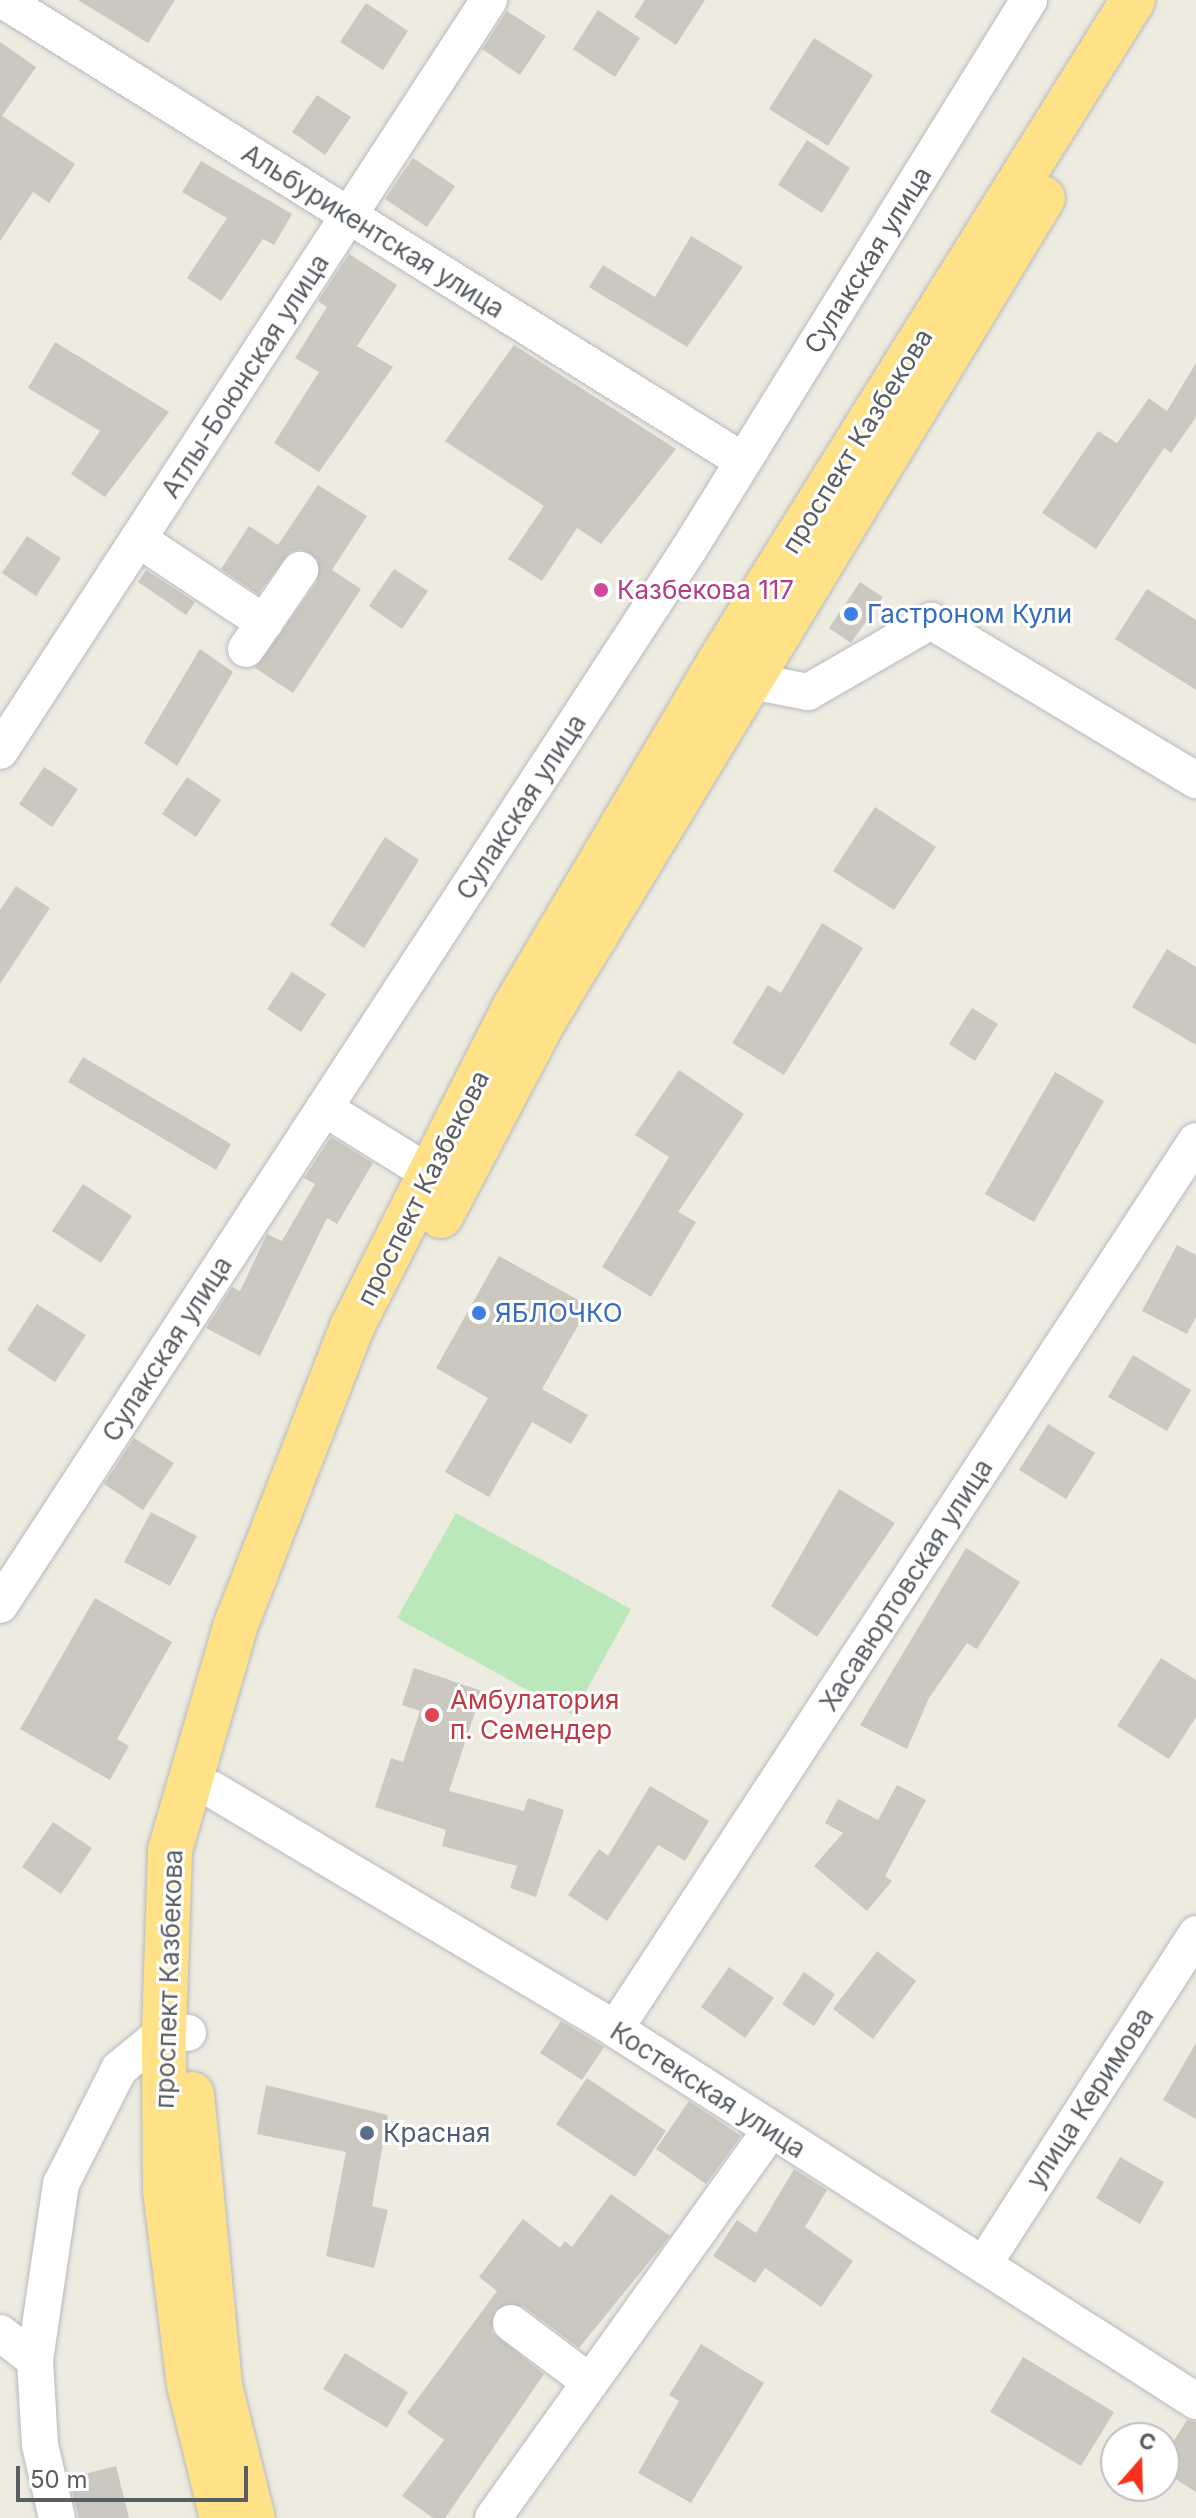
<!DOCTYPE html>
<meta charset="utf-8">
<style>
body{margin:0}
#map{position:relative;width:1196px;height:2518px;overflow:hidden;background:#eeebe1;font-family:Inter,sans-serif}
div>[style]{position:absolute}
.green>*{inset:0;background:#bae8bb}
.building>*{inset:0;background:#cbc8c0}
.roads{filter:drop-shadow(0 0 2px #b6b9bf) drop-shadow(0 0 2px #b6b9bf)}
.street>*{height:36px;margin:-18px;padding:0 18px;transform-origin:18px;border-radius:18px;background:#fff}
.highway>*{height:44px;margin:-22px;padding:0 22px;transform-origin:22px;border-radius:22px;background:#ffe287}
.dots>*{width:22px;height:22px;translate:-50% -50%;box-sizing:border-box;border:4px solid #fff;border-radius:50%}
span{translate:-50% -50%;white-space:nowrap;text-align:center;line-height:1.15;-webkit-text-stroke:6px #fff;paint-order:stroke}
.street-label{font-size:26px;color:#595e63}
.hotel-label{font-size:26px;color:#b23c85}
.left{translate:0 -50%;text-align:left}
.shop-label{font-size:26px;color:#366cbe}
.health-label{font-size:26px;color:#be3a42}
.service-label{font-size:26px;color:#4e5e75}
.north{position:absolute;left:1100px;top:2422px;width:80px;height:80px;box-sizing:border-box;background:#fff;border:2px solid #bdbfc1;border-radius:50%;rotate:20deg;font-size:22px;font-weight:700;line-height:32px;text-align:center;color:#595e63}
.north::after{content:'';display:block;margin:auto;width:28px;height:36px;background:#f9301c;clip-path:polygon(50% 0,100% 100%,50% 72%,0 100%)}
.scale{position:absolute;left:16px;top:2466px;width:232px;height:36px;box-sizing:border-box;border:4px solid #595e63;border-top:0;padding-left:10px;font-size:24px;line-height:28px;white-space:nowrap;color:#595e63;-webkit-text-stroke:6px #fff;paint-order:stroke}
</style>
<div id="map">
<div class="green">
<i style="clip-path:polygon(456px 1513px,631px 1609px,573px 1715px,397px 1618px)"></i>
</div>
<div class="building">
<i style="clip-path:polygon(78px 0,175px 0,148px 43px)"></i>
<i style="clip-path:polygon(645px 0,705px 0,676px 45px,634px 17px)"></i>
<i style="clip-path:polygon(366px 3px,408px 31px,383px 70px,340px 42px)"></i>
<i style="clip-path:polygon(598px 10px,640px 38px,615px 77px,573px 49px)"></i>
<i style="clip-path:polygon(507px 11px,546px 36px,520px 75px,482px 49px)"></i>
<i style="clip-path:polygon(814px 38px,873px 75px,828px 146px,769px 109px)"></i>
<i style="clip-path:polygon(0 42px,36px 67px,2px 116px,75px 164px,49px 203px,33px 192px,0 241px)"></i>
<i style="clip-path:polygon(317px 95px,351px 117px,325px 155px,292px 132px)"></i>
<i style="clip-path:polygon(807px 140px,850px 168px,822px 213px,778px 185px)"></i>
<i style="clip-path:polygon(413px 158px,455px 186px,427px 227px,385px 199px)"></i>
<i style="clip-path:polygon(201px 161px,292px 214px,274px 245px,263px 239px,221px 301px,187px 278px,227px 218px,182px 192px)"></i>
<i style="clip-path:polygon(691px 236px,743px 267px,687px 347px,589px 287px,603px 265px,655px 297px)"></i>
<i style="clip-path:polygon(349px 254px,397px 285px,357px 346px,393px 367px,319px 472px,274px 443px,319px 372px,295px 358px,327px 307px,318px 301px)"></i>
<i style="clip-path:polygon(55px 342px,169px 412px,105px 497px,71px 474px,100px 431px,28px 388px)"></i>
<i style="clip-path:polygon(514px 345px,676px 449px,601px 544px,577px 528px,542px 581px,508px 559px,544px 506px,445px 441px)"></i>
<i style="clip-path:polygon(1196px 363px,1196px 417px,1171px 453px,1164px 448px,1096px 549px,1042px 513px,1098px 431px,1117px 443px,1149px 398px,1167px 411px)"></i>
<i style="clip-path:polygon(318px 485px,367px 516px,332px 570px,361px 589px,293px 693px,255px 668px,317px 582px,318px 560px,302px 549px,290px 552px,258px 594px,221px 569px,249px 526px,278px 545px)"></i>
<i style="clip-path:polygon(27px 536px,61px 558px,36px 596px,2px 573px)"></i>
<i style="clip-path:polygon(394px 569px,428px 591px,402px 629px,369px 606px)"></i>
<i style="clip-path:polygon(146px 570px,195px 602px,186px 615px,138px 582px)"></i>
<i style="clip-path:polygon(860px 582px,883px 597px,851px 643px,829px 628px)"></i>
<i style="clip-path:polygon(1147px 589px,1196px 620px,1196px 690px,1115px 639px)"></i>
<i style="clip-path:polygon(200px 649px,233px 672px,177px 766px,144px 743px)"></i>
<i style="clip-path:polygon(44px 767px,78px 789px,52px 827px,19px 804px)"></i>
<i style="clip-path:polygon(187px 777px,221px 800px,196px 837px,162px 814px)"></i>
<i style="clip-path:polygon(875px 807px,936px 847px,894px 910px,833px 871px)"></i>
<i style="clip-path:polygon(385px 837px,419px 860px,364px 948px,330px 925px)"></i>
<i style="clip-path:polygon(16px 886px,50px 908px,0 984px,0 910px)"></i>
<i style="clip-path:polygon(822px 923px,863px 948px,784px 1075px,732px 1043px,768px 985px,781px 993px)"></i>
<i style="clip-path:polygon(1167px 949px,1196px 967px,1196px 1045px,1132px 1007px)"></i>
<i style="clip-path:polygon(292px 972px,326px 994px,301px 1032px,267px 1009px)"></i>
<i style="clip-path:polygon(972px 1008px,998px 1024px,975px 1061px,949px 1044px)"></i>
<i style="clip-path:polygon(83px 1057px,231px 1144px,216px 1170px,68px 1082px)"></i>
<i style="clip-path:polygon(679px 1070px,744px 1114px,678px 1212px,696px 1222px,651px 1297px,602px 1267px,669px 1157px,635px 1135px)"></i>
<i style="clip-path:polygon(1055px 1072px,1104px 1101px,1034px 1222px,985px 1194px)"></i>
<i style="clip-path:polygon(331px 1137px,373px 1163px,337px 1224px,327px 1218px,260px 1356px,206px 1328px,232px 1287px,240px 1291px,267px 1234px,282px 1241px,315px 1184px,304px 1178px)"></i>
<i style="clip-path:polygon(83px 1184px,132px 1216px,101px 1263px,52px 1231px)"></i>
<i style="clip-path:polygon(1177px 1245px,1196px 1255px,1196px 1317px,1187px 1334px,1142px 1311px)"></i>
<i style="clip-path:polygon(499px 1256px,589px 1306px,542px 1389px,588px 1415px,571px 1444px,532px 1422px,489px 1497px,445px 1472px,488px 1398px,436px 1368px)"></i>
<i style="clip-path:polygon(37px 1304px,86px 1335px,55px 1382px,7px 1350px)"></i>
<i style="clip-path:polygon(1133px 1355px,1191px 1390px,1167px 1431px,1108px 1397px)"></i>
<i style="clip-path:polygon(1048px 1424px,1095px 1453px,1066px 1499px,1019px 1470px)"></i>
<i style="clip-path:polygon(134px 1438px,174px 1463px,143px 1510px,104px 1484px)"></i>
<i style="clip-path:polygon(839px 1489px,895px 1523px,817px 1637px,771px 1606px)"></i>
<i style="clip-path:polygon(151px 1512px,197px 1536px,170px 1586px,124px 1562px)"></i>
<i style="clip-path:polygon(966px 1548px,1020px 1582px,977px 1649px,967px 1643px,929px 1698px,907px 1749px,860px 1725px)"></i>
<i style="clip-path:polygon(95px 1598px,172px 1642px,117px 1739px,129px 1746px,110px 1780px,20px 1729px)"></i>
<i style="clip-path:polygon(1161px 1658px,1196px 1680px,1196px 1717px,1169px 1759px,1117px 1726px)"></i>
<i style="clip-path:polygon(414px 1668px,482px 1691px,449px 1791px,524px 1811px,528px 1798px,564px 1810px,536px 1897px,510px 1888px,517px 1866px,442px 1846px,446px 1830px,375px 1807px,391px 1758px,403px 1762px,420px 1711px,402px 1705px)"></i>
<i style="clip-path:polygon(897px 1785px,926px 1800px,885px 1876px,892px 1881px,867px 1911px,814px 1866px,843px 1833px,825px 1823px,838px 1799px,878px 1820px)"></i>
<i style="clip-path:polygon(650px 1786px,709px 1821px,685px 1861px,658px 1845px,607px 1921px,568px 1895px,599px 1849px,608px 1856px)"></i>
<i style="clip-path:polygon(53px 1822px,92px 1848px,61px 1894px,22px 1867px)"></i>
<i style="clip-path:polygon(877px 1951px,916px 1981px,873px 2039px,833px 2009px)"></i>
<i style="clip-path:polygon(729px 1967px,774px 1998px,745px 2038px,701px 2007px)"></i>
<i style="clip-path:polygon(804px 1972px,835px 1994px,814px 2026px,782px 2004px)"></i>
<i style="clip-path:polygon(561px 2021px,604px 2047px,582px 2080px,540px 2053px)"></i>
<i style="clip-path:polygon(1196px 2043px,1196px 2119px,1163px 2100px)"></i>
<i style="clip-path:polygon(587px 2078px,666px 2131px,635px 2177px,556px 2124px)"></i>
<i style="clip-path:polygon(266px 2085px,388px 2115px,372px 2206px,388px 2210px,374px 2268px,326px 2256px,346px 2152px,257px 2134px)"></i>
<i style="clip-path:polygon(689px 2101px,741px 2136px,706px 2184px,656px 2149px)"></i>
<i style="clip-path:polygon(1120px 2157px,1164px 2182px,1140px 2224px,1096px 2198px)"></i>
<i style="clip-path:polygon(794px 2169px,827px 2190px,805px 2227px,853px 2261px,821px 2307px,765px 2268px,755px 2283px,713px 2256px,737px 2220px,756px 2233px)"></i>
<i style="clip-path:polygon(611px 2194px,670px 2236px,579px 2348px,523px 2306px,495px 2310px,492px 2332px,544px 2374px,445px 2518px,433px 2518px,402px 2496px,444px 2440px,407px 2413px,497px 2291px,479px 2277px,523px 2219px,560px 2248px,565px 2241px,572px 2247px)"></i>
<i style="clip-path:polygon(701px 2344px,764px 2383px,691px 2503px,638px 2473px,679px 2401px,669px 2395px)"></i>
<i style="clip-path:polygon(345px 2353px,408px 2392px,387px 2428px,323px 2389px)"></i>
<i style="clip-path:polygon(1023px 2357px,1114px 2412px,1081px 2466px,990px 2412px)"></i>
<i style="clip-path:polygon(1187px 2420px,1196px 2422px,1196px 2492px,1164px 2472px,1164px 2456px)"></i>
<i style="clip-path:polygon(116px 2466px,129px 2518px,79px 2518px,69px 2478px)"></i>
</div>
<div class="roads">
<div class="street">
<i style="left:3px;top:0;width:872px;rotate:31.92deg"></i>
<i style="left:138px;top:539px;width:152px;rotate:33.5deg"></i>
<i style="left:246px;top:649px;width:96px;rotate:-55.6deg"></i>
<i style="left:746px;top:680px;width:63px;rotate:11deg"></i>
<i style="left:808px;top:692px;width:142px;rotate:-30deg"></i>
<i style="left:931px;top:621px;width:309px;rotate:31deg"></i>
<i style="left:0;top:751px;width:896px;rotate:-56.93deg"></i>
<i style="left:324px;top:1108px;width:102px;rotate:31.8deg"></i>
<i style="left:0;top:1605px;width:1261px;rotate:-56.88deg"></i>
<i style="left:689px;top:549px;width:646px;rotate:-58.23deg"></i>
<i style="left:213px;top:1790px;width:468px;rotate:30.7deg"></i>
<i style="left:615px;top:2029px;width:690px;rotate:32.63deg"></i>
<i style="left:615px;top:2029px;width:1061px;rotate:-56.8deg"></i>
<i style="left:985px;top:2262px;width:390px;rotate:-57.2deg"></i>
<i style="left:511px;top:2323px;width:99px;rotate:36.8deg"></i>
<i style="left:0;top:2333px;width:44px;rotate:37.6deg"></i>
<i style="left:57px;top:2518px;width:75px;rotate:-103.1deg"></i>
<i style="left:40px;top:2445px;width:85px;rotate:-93.4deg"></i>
<i style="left:35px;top:2360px;width:178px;rotate:-81.6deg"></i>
<i style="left:61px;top:2184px;width:129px;rotate:-63.2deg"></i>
<i style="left:119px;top:2069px;width:58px;rotate:-39.4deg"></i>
<i style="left:164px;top:2032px;width:24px;rotate:2deg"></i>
<i style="left:493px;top:2518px;width:474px;rotate:-54.4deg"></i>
</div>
<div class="highway">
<i style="left:441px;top:1216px;width:223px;rotate:-62.2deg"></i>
<i style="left:545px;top:1019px;width:960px;rotate:-58.76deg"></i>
<i style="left:192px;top:2094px;width:293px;rotate:84.5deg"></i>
<i style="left:220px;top:2386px;width:136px;rotate:76deg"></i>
<i style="left:222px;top:2518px;width:137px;rotate:-103.9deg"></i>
<i style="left:189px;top:2385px;width:197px;rotate:-97deg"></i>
<i style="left:165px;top:2189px;width:157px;rotate:-90.4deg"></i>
<i style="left:164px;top:2032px;width:182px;rotate:-88.1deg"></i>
<i style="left:170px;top:1850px;width:232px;rotate:-73.7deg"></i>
<i style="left:235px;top:1627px;width:322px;rotate:-68.7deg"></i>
<i style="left:352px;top:1327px;width:360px;rotate:-63.1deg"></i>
<i style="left:515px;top:1006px;width:398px;rotate:-59.3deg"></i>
<i style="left:718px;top:664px;width:783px;rotate:-57.99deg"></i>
</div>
</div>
<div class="dots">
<i style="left:601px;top:590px;background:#d1479c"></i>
<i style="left:851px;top:614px;background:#3f7fe0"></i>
<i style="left:479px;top:1313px;background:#3f7fe0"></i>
<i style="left:432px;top:1715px;background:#e0444e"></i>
<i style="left:367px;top:2133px;background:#5c6f8a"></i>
</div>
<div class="street-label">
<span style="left:373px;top:231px;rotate:32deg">Альбурикентская улица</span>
<span style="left:868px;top:260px;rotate:-58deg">Сулакская улица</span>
<span style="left:245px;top:376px;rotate:-57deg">Атлы-Боюнская улица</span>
<span style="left:857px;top:441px;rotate:-58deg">проспект Казбекова</span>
<span style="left:521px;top:807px;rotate:-57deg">Сулакская улица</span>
<span style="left:423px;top:1188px;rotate:-63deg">проспект Казбекова</span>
<span style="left:167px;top:1349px;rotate:-57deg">Сулакская улица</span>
<span style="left:906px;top:1585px;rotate:-57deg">Хасавюртовская улица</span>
<span style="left:169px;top:1979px;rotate:-88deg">проспект Казбекова</span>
<span style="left:708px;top:2090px;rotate:33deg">Костекская улица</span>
<span style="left:1090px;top:2098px;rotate:-57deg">улица Керимова</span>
</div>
<div class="hotel-label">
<span class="left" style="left:617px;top:590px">Казбекова 117</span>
</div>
<div class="shop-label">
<span class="left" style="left:867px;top:614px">Гастроном Кули</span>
<span class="left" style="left:495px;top:1313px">ЯБЛОЧКО</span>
</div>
<div class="health-label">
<span class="left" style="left:450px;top:1715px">Амбулатория<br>п. Семендер</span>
</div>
<div class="service-label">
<span class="left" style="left:383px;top:2133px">Красная</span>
</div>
<div class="north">С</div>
<div class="scale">50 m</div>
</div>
